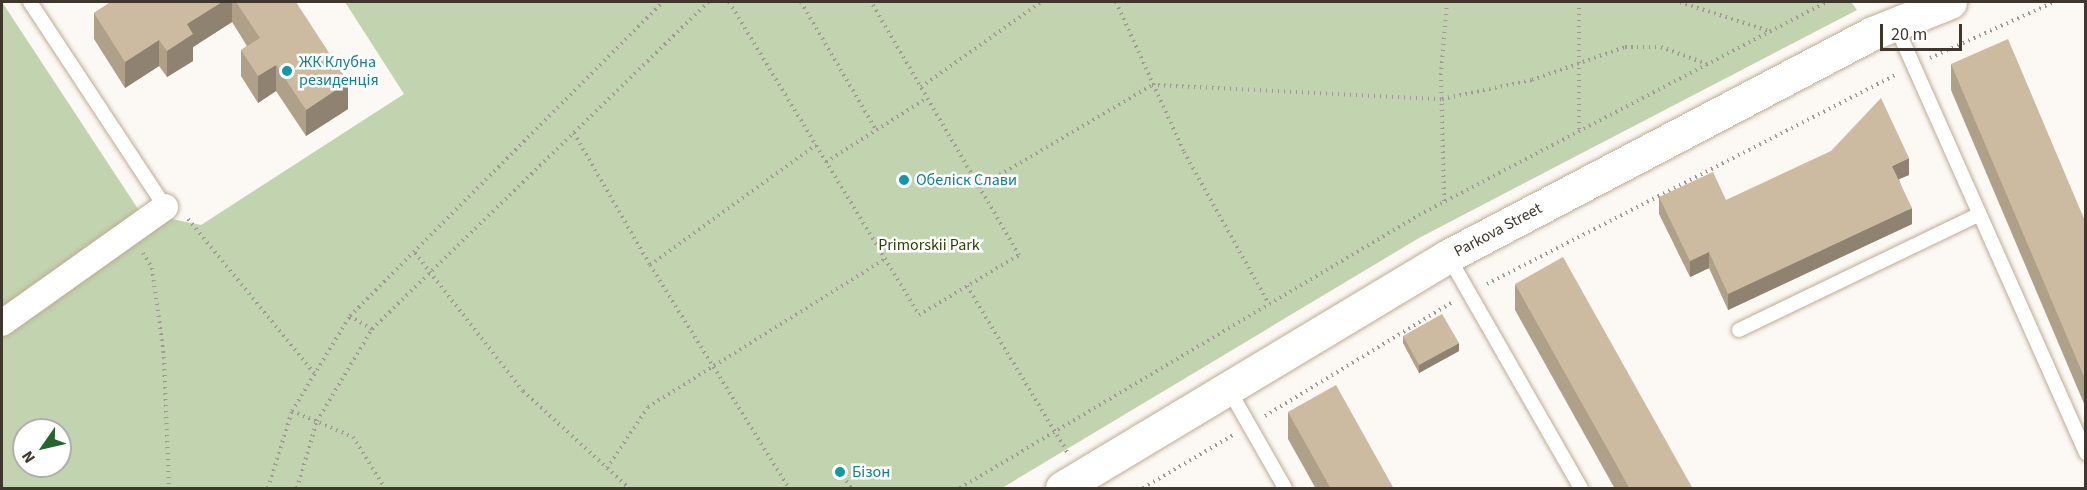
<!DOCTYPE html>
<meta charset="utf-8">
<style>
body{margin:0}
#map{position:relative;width:2087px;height:490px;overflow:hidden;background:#fcf8f3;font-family:"Source Sans 3",sans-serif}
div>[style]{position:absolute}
.green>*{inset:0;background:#c2d3af}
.path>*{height:4px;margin-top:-2px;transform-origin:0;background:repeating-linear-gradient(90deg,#a09a93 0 1.5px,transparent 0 6px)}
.roads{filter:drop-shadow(0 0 2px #bdab93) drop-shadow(0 0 2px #bdab93)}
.service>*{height:14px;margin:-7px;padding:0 7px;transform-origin:7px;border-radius:7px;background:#fff}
.minor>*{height:26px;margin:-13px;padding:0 13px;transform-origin:13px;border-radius:13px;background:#fff}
.tertiary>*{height:33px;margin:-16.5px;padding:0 16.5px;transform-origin:16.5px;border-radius:16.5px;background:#fff}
.wall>*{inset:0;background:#afa08a}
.shaded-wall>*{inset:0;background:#8f8271}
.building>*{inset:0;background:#ccbaa1}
.dots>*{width:16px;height:16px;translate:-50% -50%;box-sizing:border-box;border:3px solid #fff;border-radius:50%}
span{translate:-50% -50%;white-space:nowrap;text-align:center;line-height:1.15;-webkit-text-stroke:5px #fff;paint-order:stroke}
.culture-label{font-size:16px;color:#0d838f}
.left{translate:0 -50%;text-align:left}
.street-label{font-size:16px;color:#3f372d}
.park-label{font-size:16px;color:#2c4202}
.frame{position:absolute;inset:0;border:3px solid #3f372d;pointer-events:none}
.north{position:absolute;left:12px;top:418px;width:60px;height:60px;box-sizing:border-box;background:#fff;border:2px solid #b2afab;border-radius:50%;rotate:236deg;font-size:16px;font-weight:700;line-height:24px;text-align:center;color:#3f372d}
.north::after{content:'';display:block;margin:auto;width:21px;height:27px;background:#26652d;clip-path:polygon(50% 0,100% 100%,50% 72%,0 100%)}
.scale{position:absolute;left:1880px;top:24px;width:82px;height:27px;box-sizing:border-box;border:3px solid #3f372d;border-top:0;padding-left:8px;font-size:18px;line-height:21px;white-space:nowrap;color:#3f372d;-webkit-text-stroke:4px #fff;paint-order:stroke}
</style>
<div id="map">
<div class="green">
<i style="clip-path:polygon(2px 2px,140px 212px,2px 308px)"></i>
<i style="clip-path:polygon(evenodd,345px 2px,1851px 2px,1857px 10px,1419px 238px,1002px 488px,2px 488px,2px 334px,167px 218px,201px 225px,404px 94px,345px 2px,24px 430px,60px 430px,60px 466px,24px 466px,24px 430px)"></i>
</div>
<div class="path">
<i style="left:729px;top:2px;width:366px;rotate:58.7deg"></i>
<i style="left:919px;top:315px;width:117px;rotate:-31deg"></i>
<i style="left:1019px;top:255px;width:293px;rotate:-120.3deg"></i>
<i style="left:801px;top:2px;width:148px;rotate:59.6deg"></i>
<i style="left:1116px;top:2px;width:165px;rotate:65.6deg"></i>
<i style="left:1184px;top:152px;width:174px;rotate:60.8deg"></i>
<i style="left:1579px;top:2px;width:129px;rotate:90deg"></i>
<i style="left:1680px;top:2px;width:94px;rotate:18deg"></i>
<i style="left:1930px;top:58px;width:136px;rotate:-24.3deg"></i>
<i style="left:921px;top:87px;width:147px;rotate:-35.3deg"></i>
<i style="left:574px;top:133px;width:152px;rotate:60.1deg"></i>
<i style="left:650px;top:265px;width:263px;rotate:58.1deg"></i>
<i style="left:826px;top:162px;width:120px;rotate:-32.4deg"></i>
<i style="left:979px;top:187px;width:201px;rotate:-30.5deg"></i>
<i style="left:1152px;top:85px;width:290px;rotate:2.8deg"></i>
<i style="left:1442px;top:99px;width:92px;rotate:-11.9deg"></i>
<i style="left:1532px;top:80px;width:99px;rotate:-19.5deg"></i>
<i style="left:1625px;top:47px;width:36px"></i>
<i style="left:1661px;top:47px;width:49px;rotate:20.3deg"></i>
<i style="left:1444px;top:201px;width:126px;rotate:-91.4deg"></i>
<i style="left:1441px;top:75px;width:73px;rotate:-85.3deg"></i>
<i style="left:188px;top:219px;width:200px;rotate:50.7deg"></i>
<i style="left:143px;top:253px;width:17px;rotate:59deg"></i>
<i style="left:152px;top:268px;width:90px;rotate:82.3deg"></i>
<i style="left:164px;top:357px;width:131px;rotate:87.8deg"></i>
<i style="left:415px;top:253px;width:175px;rotate:52deg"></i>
<i style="left:523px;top:391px;width:144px;rotate:42.5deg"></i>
<i style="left:650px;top:265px;width:205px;rotate:-35.9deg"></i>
<i style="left:1487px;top:284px;width:461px;rotate:-27.1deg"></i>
<i style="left:967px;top:286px;width:194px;rotate:58.9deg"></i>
<i style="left:350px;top:316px;width:26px;rotate:31deg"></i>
<i style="left:292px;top:411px;width:66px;rotate:23.1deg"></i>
<i style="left:353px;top:437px;width:60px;rotate:57.9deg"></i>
<i style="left:1265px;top:416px;width:218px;rotate:-31.3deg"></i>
<i style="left:607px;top:468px;width:73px;rotate:-56.1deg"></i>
<i style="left:648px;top:407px;width:279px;rotate:-32deg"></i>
<i style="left:843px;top:476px;width:14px;rotate:56deg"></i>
<i style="left:268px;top:488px;width:81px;rotate:-72.7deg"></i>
<i style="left:292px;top:411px;width:111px;rotate:-58.6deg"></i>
<i style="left:350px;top:316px;width:443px;rotate:-45.1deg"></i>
<i style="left:297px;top:488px;width:70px;rotate:-73.4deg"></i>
<i style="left:317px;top:421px;width:107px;rotate:-59.1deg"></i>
<i style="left:372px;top:329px;width:469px;rotate:-44.2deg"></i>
<i style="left:960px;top:488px;width:534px;rotate:-30.74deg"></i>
<i style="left:1419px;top:215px;width:460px;rotate:-27.6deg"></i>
<i style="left:1143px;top:488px;width:104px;rotate:-30.5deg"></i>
</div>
<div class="roads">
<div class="service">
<i style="left:30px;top:2px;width:245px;rotate:56.6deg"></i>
<i style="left:1895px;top:24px;width:470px;rotate:66deg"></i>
<i style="left:1448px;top:256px;width:267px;rotate:60.2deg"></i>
<i style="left:1739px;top:330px;width:267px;rotate:-25.7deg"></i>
<i style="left:1228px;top:388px;width:115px;rotate:60.3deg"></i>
</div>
<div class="minor">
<i style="left:2px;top:323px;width:200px;rotate:-35.4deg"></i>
</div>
<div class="tertiary">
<i style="left:1062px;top:488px;width:450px;rotate:-31deg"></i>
<i style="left:1448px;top:256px;width:480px;rotate:-27.7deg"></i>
<i style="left:1873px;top:33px;width:83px;rotate:-21.9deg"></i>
</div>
</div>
<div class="wall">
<i style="clip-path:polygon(111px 2px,296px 2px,348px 109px,306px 136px,276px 91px,258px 103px,241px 76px,241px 50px,247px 46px,232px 22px,193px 47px,193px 61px,167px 77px,159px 66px,125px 88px,94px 39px,94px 13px)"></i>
<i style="clip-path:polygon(1951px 64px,2085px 221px,2085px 406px,1951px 90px)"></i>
<i style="clip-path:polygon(1909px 175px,1899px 179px,1912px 224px,1728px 310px,1709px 268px,1690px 277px,1659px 214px,1659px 197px,1726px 200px)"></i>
<i style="clip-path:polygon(1515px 284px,1693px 489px,1615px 489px,1515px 310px)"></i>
<i style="clip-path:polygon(1403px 336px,1459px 351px,1419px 373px,1403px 343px)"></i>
<i style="clip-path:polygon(1288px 412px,1394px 489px,1316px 489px,1288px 439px)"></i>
</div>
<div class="shaded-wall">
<i style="clip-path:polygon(222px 2px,232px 2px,232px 22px,193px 47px,193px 61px,167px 77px,167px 51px,187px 24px)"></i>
<i style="clip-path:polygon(159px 40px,159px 66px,125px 88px,125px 62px)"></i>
<i style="clip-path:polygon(276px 65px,276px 91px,258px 103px,258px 76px)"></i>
<i style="clip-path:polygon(348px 82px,348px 109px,306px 136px,306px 110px)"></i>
<i style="clip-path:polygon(1909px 158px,1909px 175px,1892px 182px,1892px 166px)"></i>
<i style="clip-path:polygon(1912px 208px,1912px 224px,1728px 310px,1728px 294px)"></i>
<i style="clip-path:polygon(1709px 252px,1709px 268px,1690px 277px,1690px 261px)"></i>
<i style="clip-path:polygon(1459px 343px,1459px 351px,1419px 373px,1419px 365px)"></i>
</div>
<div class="building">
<i style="clip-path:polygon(111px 2px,222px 2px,187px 24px,193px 34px,167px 51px,159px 40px,125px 62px,94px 13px)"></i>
<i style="clip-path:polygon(236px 2px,296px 2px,348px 82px,306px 110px,276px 65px,258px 76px,241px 50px,260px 38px)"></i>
<i style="clip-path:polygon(2008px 39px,2085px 221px,2085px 379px,1951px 64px)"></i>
<i style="clip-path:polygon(1881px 98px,1909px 158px,1892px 166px,1912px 208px,1728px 294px,1709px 252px,1690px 261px,1659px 197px,1713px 172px,1726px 200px,1831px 151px)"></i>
<i style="clip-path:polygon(1563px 257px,1693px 489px,1630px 489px,1515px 284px)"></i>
<i style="clip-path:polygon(1442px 314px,1459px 343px,1419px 365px,1403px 336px)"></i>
<i style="clip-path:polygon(1336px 385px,1394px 489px,1331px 489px,1288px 412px)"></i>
</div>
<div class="dots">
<i style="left:287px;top:71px;background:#0f9aa8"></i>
<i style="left:904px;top:180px;background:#0f9aa8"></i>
<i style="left:840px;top:472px;background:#0f9aa8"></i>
</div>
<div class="culture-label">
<span class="left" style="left:299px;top:71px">ЖК Клубна<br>резиденція</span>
<span class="left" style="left:916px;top:180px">Обеліск Cлави</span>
<span class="left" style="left:852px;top:472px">Бізон</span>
</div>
<div class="street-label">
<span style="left:1498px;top:230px;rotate:-28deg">Parkova Street</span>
</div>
<div class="park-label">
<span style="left:929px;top:245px">Primorskii Park</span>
</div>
<div class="frame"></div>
<div class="north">N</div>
<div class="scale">20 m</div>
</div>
